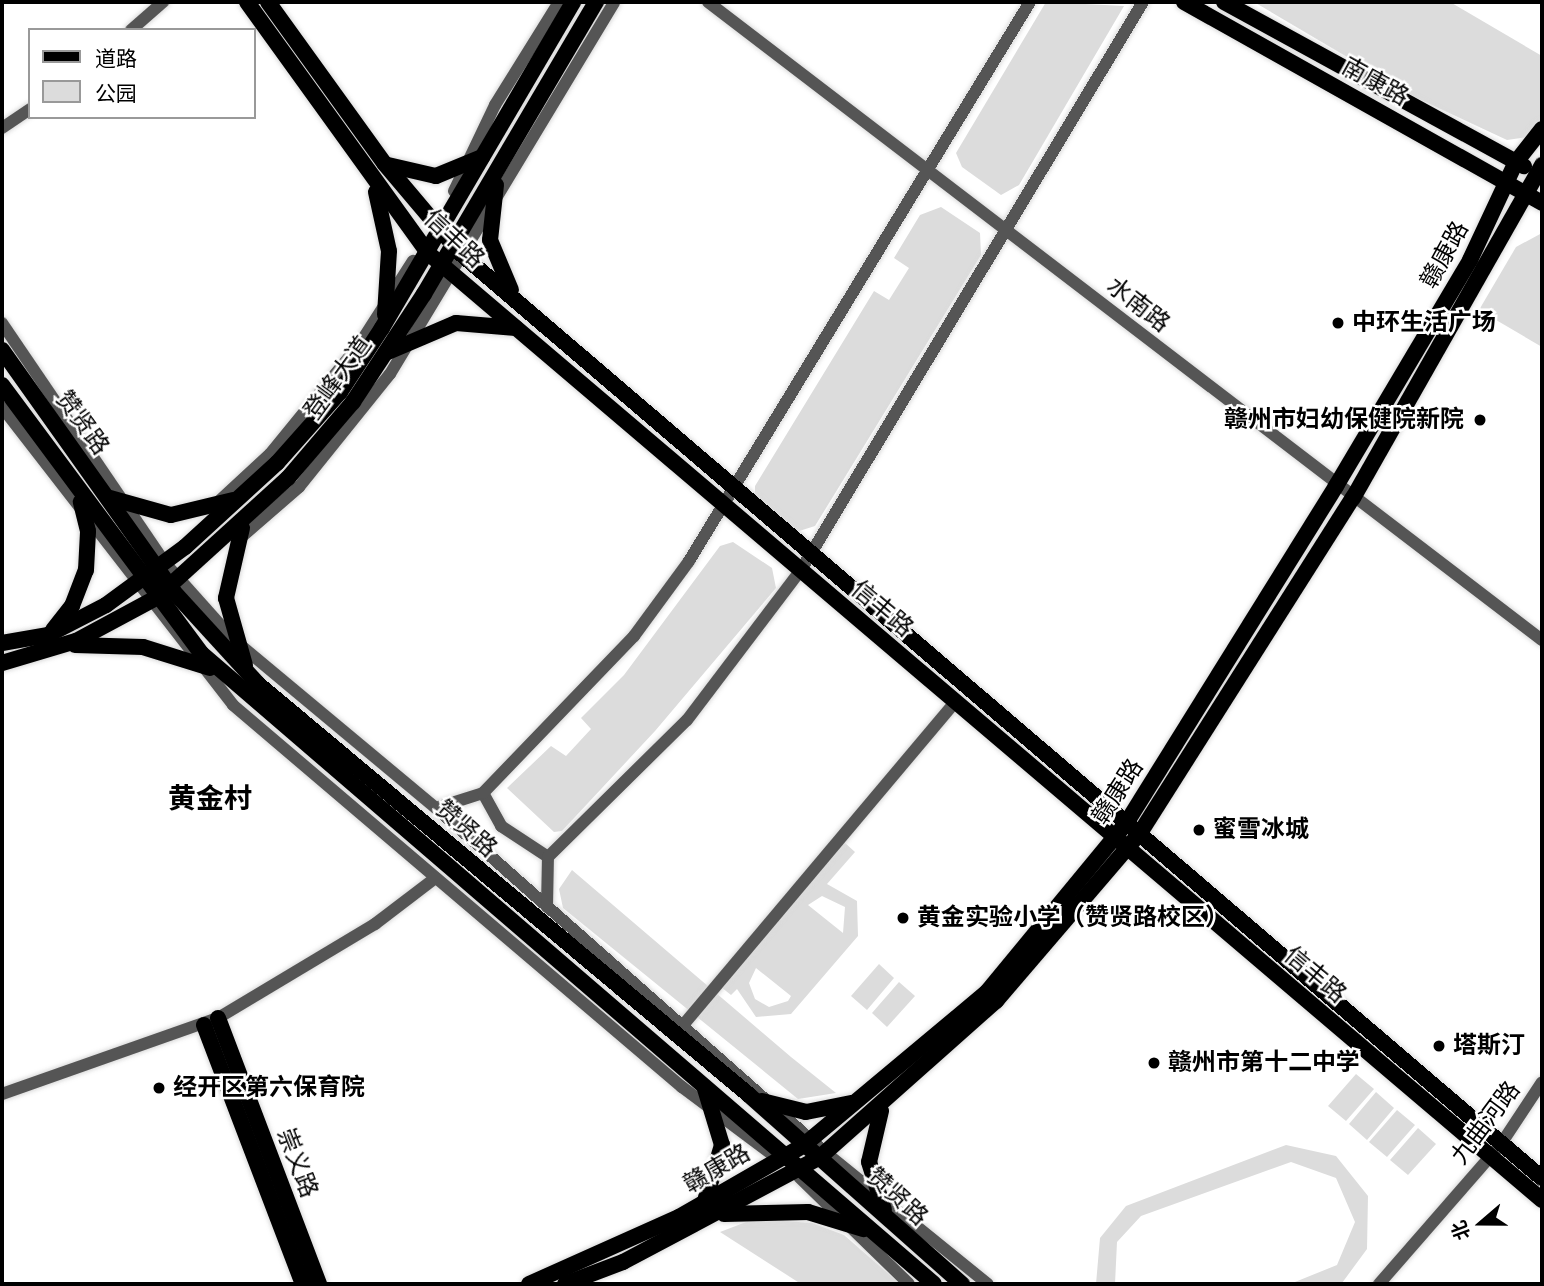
<!DOCTYPE html>
<meta charset="utf-8">
<style>
body{margin:0}
#map{position:relative;width:1544px;height:1286px;overflow:hidden;background:#fff;font-family:Rubik,"Noto Sans SC",sans-serif}
div>[style]{position:absolute}
.green>*{inset:0;background:#dcdcdc}
.roads{filter:drop-shadow(0 0 2px #dbdbdb) drop-shadow(0 0 2px #dbdbdb)}
.minor>*{height:12px;margin:-6px;padding:0 6px;transform-origin:6px;border-radius:6px;background:#555}
.major>*{height:16px;margin:-8px;padding:0 8px;transform-origin:8px;border-radius:8px;background:#000}
.dots>*{width:19px;height:19px;translate:-50% -50%;box-sizing:border-box;border:4px solid #fff;border-radius:50%}
span{translate:-50% -50%;white-space:nowrap;text-align:center;line-height:1.15;-webkit-text-stroke:5px #fff;paint-order:stroke}
.street-label{font-size:24px;color:#000}
.poi-label{font-size:24px;color:#000;font-weight:700}
.left{translate:0 -50%;text-align:left}
.right{translate:-100% -50%;text-align:right}
.quarter-label{font-size:28px;color:#000;font-weight:700}
.frame{position:absolute;inset:0;border:4px solid #000;pointer-events:none}
.legend{position:absolute;left:28px;top:28px;width:228px;height:91px;box-sizing:border-box;background:#fff;border:2px solid #999;margin:0;padding:9px 12px;list-style:none;font-size:21px;color:#000}
.legend li{display:flex;align-items:center;gap:14px;height:35px}
.legend b{width:35px;border:2px solid #999}
.north{position:absolute;left:1446px;top:1188px;width:70px;height:70px;-webkit-text-stroke:5px #fff;paint-order:stroke;rotate:250deg;font-size:19px;font-weight:700;line-height:28px;text-align:center;color:#000}
.north::after{content:'';display:block;margin:auto;width:24px;height:32px;background:#000;clip-path:polygon(50% 0,100% 100%,50% 72%,0 100%)}
</style>
<div id="map">
<div class="green">
<i style="clip-path:polygon(1046px 2px,1124px 6px,1019px 185px,1001px 195px,962px 167px,956px 153px)"></i>
<i style="clip-path:polygon(1254px 2px,1450px 2px,1542px 56px,1542px 127px,1535px 136px,1507px 140px,1415px 97px)"></i>
<i style="clip-path:polygon(941px 207px,980px 233px,981px 255px,815px 526px,796px 532px,755px 496px,755px 486px,874px 291px,889px 300px,909px 268px,894px 258px,920px 215px)"></i>
<i style="clip-path:polygon(1542px 233px,1542px 347px,1479px 310px,1516px 247px)"></i>
<i style="clip-path:polygon(733px 542px,772px 568px,776px 588px,655px 731px,562px 831px,554px 832px,507px 788px,551px 746px,566px 756px,591px 729px,581px 718px,624px 675px,720px 546px)"></i>
<i style="clip-path:polygon(evenodd,844px 842px,855px 852px,827px 884px,857px 901px,858px 936px,791px 1014px,756px 1017px,737px 989px,731px 995px,721px 987px,844px 842px,822px 896px,845px 907px,843px 933px,808px 905px,822px 896px,844px 842px,756px 968px,791px 996px,788px 1001px,769px 1007px,755px 999px,749px 983px,756px 968px)"></i>
<i style="clip-path:polygon(572px 870px,791px 1057px,836px 1093px,798px 1099px,563px 908px,559px 889px)"></i>
<i style="clip-path:polygon(879px 964px,894px 978px,867px 1010px,851px 996px)"></i>
<i style="clip-path:polygon(899px 982px,915px 996px,887px 1027px,872px 1013px)"></i>
<i style="clip-path:polygon(1356px 1074px,1374px 1089px,1346px 1121px,1328px 1106px)"></i>
<i style="clip-path:polygon(1376px 1092px,1394px 1108px,1367px 1140px,1349px 1124px)"></i>
<i style="clip-path:polygon(1397px 1110px,1415px 1125px,1387px 1157px,1369px 1142px)"></i>
<i style="clip-path:polygon(1418px 1128px,1436px 1144px,1408px 1175px,1390px 1160px)"></i>
<i style="clip-path:polygon(1286px 1145px,1336px 1156px,1368px 1196px,1367px 1249px,1342px 1283px,1290px 1284px,1337px 1265px,1355px 1222px,1336px 1178px,1291px 1162px,1141px 1216px,1117px 1242px,1115px 1284px,1096px 1284px,1100px 1238px,1126px 1206px)"></i>
<i style="clip-path:polygon(754px 1219px,812px 1223px,844px 1235px,900px 1284px,801px 1284px,720px 1232px)"></i>
</div>
<div class="roads">
<div class="minor">
<i style="left:708px;top:2px;width:1050px;rotate:37.42deg"></i>
<i style="left:131px;top:30px;width:43px;rotate:-41.2deg"></i>
<i style="left:2px;top:128px;width:34px;rotate:-34deg"></i>
<i style="left:454px;top:191px;width:95px;rotate:-64.5deg"></i>
<i style="left:495px;top:105px;width:121px;rotate:-58.1deg"></i>
<i style="left:2px;top:323px;width:290px;rotate:55.8deg"></i>
<i style="left:165px;top:563px;width:102px;rotate:48.2deg"></i>
<i style="left:233px;top:639px;width:264px;rotate:39.8deg"></i>
<i style="left:436px;top:808px;width:521px;rotate:41.5deg"></i>
<i style="left:826px;top:1153px;width:208px;rotate:39deg"></i>
<i style="left:2px;top:407px;width:377px;rotate:52.2deg"></i>
<i style="left:233px;top:705px;width:590px;rotate:40.39deg"></i>
<i style="left:682px;top:1087px;width:119px;rotate:36.8deg"></i>
<i style="left:216px;top:504px;width:74px;rotate:-42.8deg"></i>
<i style="left:270px;top:454px;width:141px;rotate:-50.8deg"></i>
<i style="left:359px;top:345px;width:100px;rotate:-57.3deg"></i>
<i style="left:238px;top:540px;width:81px;rotate:-41deg"></i>
<i style="left:299px;top:487px;width:145px;rotate:-51.2deg"></i>
<i style="left:390px;top:374px;width:434px;rotate:-58.9deg"></i>
<i style="left:483px;top:793px;width:38px;rotate:61deg"></i>
<i style="left:501px;top:826px;width:56px;rotate:33.4deg"></i>
<i style="left:436px;top:808px;width:49px;rotate:-17.7deg"></i>
<i style="left:483px;top:793px;width:218px;rotate:-46.1deg"></i>
<i style="left:634px;top:636px;width:93px;rotate:-53.7deg"></i>
<i style="left:689px;top:561px;width:655px;rotate:-58.62deg"></i>
<i style="left:547px;top:907px;width:50px;rotate:-88.9deg"></i>
<i style="left:548px;top:857px;width:195px;rotate:-44.6deg"></i>
<i style="left:687px;top:720px;width:188px;rotate:-52.8deg"></i>
<i style="left:801px;top:570px;width:663px;rotate:-58.95deg"></i>
<i style="left:684px;top:1024px;width:422px;rotate:-49.9deg"></i>
<i style="left:2px;top:1094px;width:229px;rotate:-19.4deg"></i>
<i style="left:218px;top:1018px;width:183px;rotate:-30.9deg"></i>
<i style="left:375px;top:924px;width:74px;rotate:-37.3deg"></i>
<i style="left:799px;top:1177px;width:153px;rotate:44.2deg"></i>
<i style="left:1379px;top:1284px;width:186px;rotate:-48.9deg"></i>
<i style="left:1501px;top:1144px;width:74px;rotate:-56.5deg"></i>
</div>
<div class="major">
<i style="left:247px;top:2px;width:309px;rotate:54.2deg"></i>
<i style="left:428px;top:253px;width:1462px;rotate:40.37deg"></i>
<i style="left:268px;top:2px;width:198px;rotate:54.2deg"></i>
<i style="left:384px;top:163px;width:118px;rotate:49.8deg"></i>
<i style="left:460px;top:253px;width:1423px;rotate:40.53deg"></i>
<i style="left:1184px;top:2px;width:411px;rotate:29.3deg"></i>
<i style="left:1224px;top:2px;width:342px;rotate:28.7deg"></i>
<i style="left:388px;top:165px;width:49px;rotate:12.9deg"></i>
<i style="left:436px;top:176px;width:50px;rotate:-22.4deg"></i>
<i style="left:496px;top:185px;width:55px;rotate:96.2deg"></i>
<i style="left:490px;top:240px;width:54px;rotate:67.2deg"></i>
<i style="left:376px;top:192px;width:60px;rotate:77.6deg"></i>
<i style="left:389px;top:251px;width:64px;rotate:93.6deg"></i>
<i style="left:2px;top:350px;width:297px;rotate:54.6deg"></i>
<i style="left:174px;top:592px;width:125px;rotate:47.6deg"></i>
<i style="left:258px;top:684px;width:640px;rotate:39.93deg"></i>
<i style="left:749px;top:1095px;width:285px;rotate:41.6deg"></i>
<i style="left:388px;top:352px;width:74px;rotate:-23.1deg"></i>
<i style="left:456px;top:323px;width:60px;rotate:4.8deg"></i>
<i style="left:2px;top:385px;width:334px;rotate:53.4deg"></i>
<i style="left:201px;top:653px;width:967px;rotate:40.72deg"></i>
<i style="left:110px;top:498px;width:63px;rotate:15.6deg"></i>
<i style="left:171px;top:515px;width:64px;rotate:-13.6deg"></i>
<i style="left:242px;top:528px;width:72px;rotate:102.9deg"></i>
<i style="left:226px;top:598px;width:70px;rotate:74.2deg"></i>
<i style="left:53px;top:630px;width:31px;rotate:-52deg"></i>
<i style="left:72px;top:606px;width:39px;rotate:-69deg"></i>
<i style="left:86px;top:570px;width:39px;rotate:-87deg"></i>
<i style="left:88px;top:531px;width:30px;rotate:-104deg"></i>
<i style="left:2px;top:643px;width:47px;rotate:-9.9deg"></i>
<i style="left:48px;top:635px;width:65px;rotate:-27.3deg"></i>
<i style="left:106px;top:605px;width:98px;rotate:-36.3deg"></i>
<i style="left:185px;top:547px;width:125px;rotate:-42.4deg"></i>
<i style="left:277px;top:463px;width:95px;rotate:-48.4deg"></i>
<i style="left:340px;top:392px;width:77px;rotate:-56.7deg"></i>
<i style="left:382px;top:328px;width:378px;rotate:-59.6deg"></i>
<i style="left:75px;top:645px;width:68px;rotate:1.7deg"></i>
<i style="left:143px;top:647px;width:70px;rotate:17.4deg"></i>
<i style="left:2px;top:663px;width:77px;rotate:-16.6deg"></i>
<i style="left:76px;top:641px;width:91px;rotate:-28.3deg"></i>
<i style="left:156px;top:598px;width:178px;rotate:-42.3deg"></i>
<i style="left:288px;top:478px;width:100px;rotate:-49.5deg"></i>
<i style="left:353px;top:402px;width:129px;rotate:-56.7deg"></i>
<i style="left:424px;top:294px;width:339px;rotate:-59.5deg"></i>
<i style="left:218px;top:1018px;width:285px;rotate:69.2deg"></i>
<i style="left:204px;top:1025px;width:277px;rotate:69.1deg"></i>
<i style="left:762px;top:1101px;width:45px;rotate:14deg"></i>
<i style="left:806px;top:1112px;width:47px;rotate:-11.1deg"></i>
<i style="left:881px;top:1111px;width:52px;rotate:103.2deg"></i>
<i style="left:869px;top:1162px;width:50px;rotate:72.6deg"></i>
<i style="left:704px;top:1204px;width:62px;rotate:-73deg"></i>
<i style="left:722px;top:1145px;width:59px;rotate:-106.9deg"></i>
<i style="left:724px;top:1214px;width:84px;rotate:-1.4deg"></i>
<i style="left:808px;top:1212px;width:58px;rotate:17.2deg"></i>
<i style="left:529px;top:1284px;width:164px;rotate:-24.1deg"></i>
<i style="left:679px;top:1217px;width:144px;rotate:-29.9deg"></i>
<i style="left:804px;top:1145px;width:239px;rotate:-39.9deg"></i>
<i style="left:987px;top:992px;width:220px;rotate:-50.5deg"></i>
<i style="left:1127px;top:822px;width:396px;rotate:-58.1deg"></i>
<i style="left:1336px;top:486px;width:263px;rotate:-59.3deg"></i>
<i style="left:1470px;top:260px;width:108px;rotate:-64.9deg"></i>
<i style="left:1516px;top:162px;width:42px;rotate:-51.8deg"></i>
<i style="left:565px;top:1284px;width:62px;rotate:-20.8deg"></i>
<i style="left:623px;top:1262px;width:222px;rotate:-28deg"></i>
<i style="left:819px;top:1158px;width:237px;rotate:-41.6deg"></i>
<i style="left:996px;top:1001px;width:221px;rotate:-49.4deg"></i>
<i style="left:1140px;top:833px;width:397px;rotate:-57.6deg"></i>
<i style="left:1353px;top:498px;width:383px;rotate:-60.4deg"></i>
</div>
</div>
<div class="dots">
<i style="left:1338px;top:323px;background:#000"></i>
<i style="left:1480px;top:420px;background:#000"></i>
<i style="left:1199px;top:830px;background:#000"></i>
<i style="left:903px;top:918px;background:#000"></i>
<i style="left:1439px;top:1046px;background:#000"></i>
<i style="left:1154px;top:1063px;background:#000"></i>
<i style="left:159px;top:1088px;background:#000"></i>
</div>
<div class="street-label">
<span style="left:1375px;top:82px;rotate:29deg">南康路</span>
<span style="left:454px;top:239px;rotate:43deg">信丰路</span>
<span style="left:1445px;top:255px;rotate:-61deg">赣康路</span>
<span style="left:1138px;top:305px;rotate:38deg">水南路</span>
<span style="left:338px;top:378px;rotate:-54deg">登峰大道</span>
<span style="left:82px;top:423px;rotate:54deg">赞贤路</span>
<span style="left:882px;top:609px;rotate:40deg">信丰路</span>
<span style="left:1118px;top:792px;rotate:-57deg">赣康路</span>
<span style="left:466px;top:829px;rotate:41deg">赞贤路</span>
<span style="left:1315px;top:975px;rotate:40deg">信丰路</span>
<span style="left:1486px;top:1123px;rotate:-53deg">九曲河路</span>
<span style="left:297px;top:1163px;rotate:69deg">崇义路</span>
<span style="left:717px;top:1169px;rotate:-30deg">赣康路</span>
<span style="left:897px;top:1197px;rotate:42deg">赞贤路</span>
</div>
<div class="poi-label">
<span class="left" style="left:1352px;top:323px">中环生活广场</span>
<span class="right" style="left:1464px;top:420px">赣州市妇幼保健院新院</span>
<span class="left" style="left:1213px;top:830px">蜜雪冰城</span>
<span class="left" style="left:917px;top:918px">黄金实验小学（赞贤路校区）</span>
<span class="left" style="left:1453px;top:1046px">塔斯汀</span>
<span class="left" style="left:1168px;top:1063px">赣州市第十二中学</span>
<span class="left" style="left:173px;top:1088px">经开区第六保育院</span>
</div>
<div class="quarter-label">
<span style="left:210px;top:799px">黄金村</span>
</div>
<div class="frame"></div>
<ul class="legend">
<li><b style="height:9px;background:#000"></b>道路</li>
<li><b style="height:19px;background:#dcdcdc"></b>公园</li>
</ul>
<div class="north">北</div>
</div>
